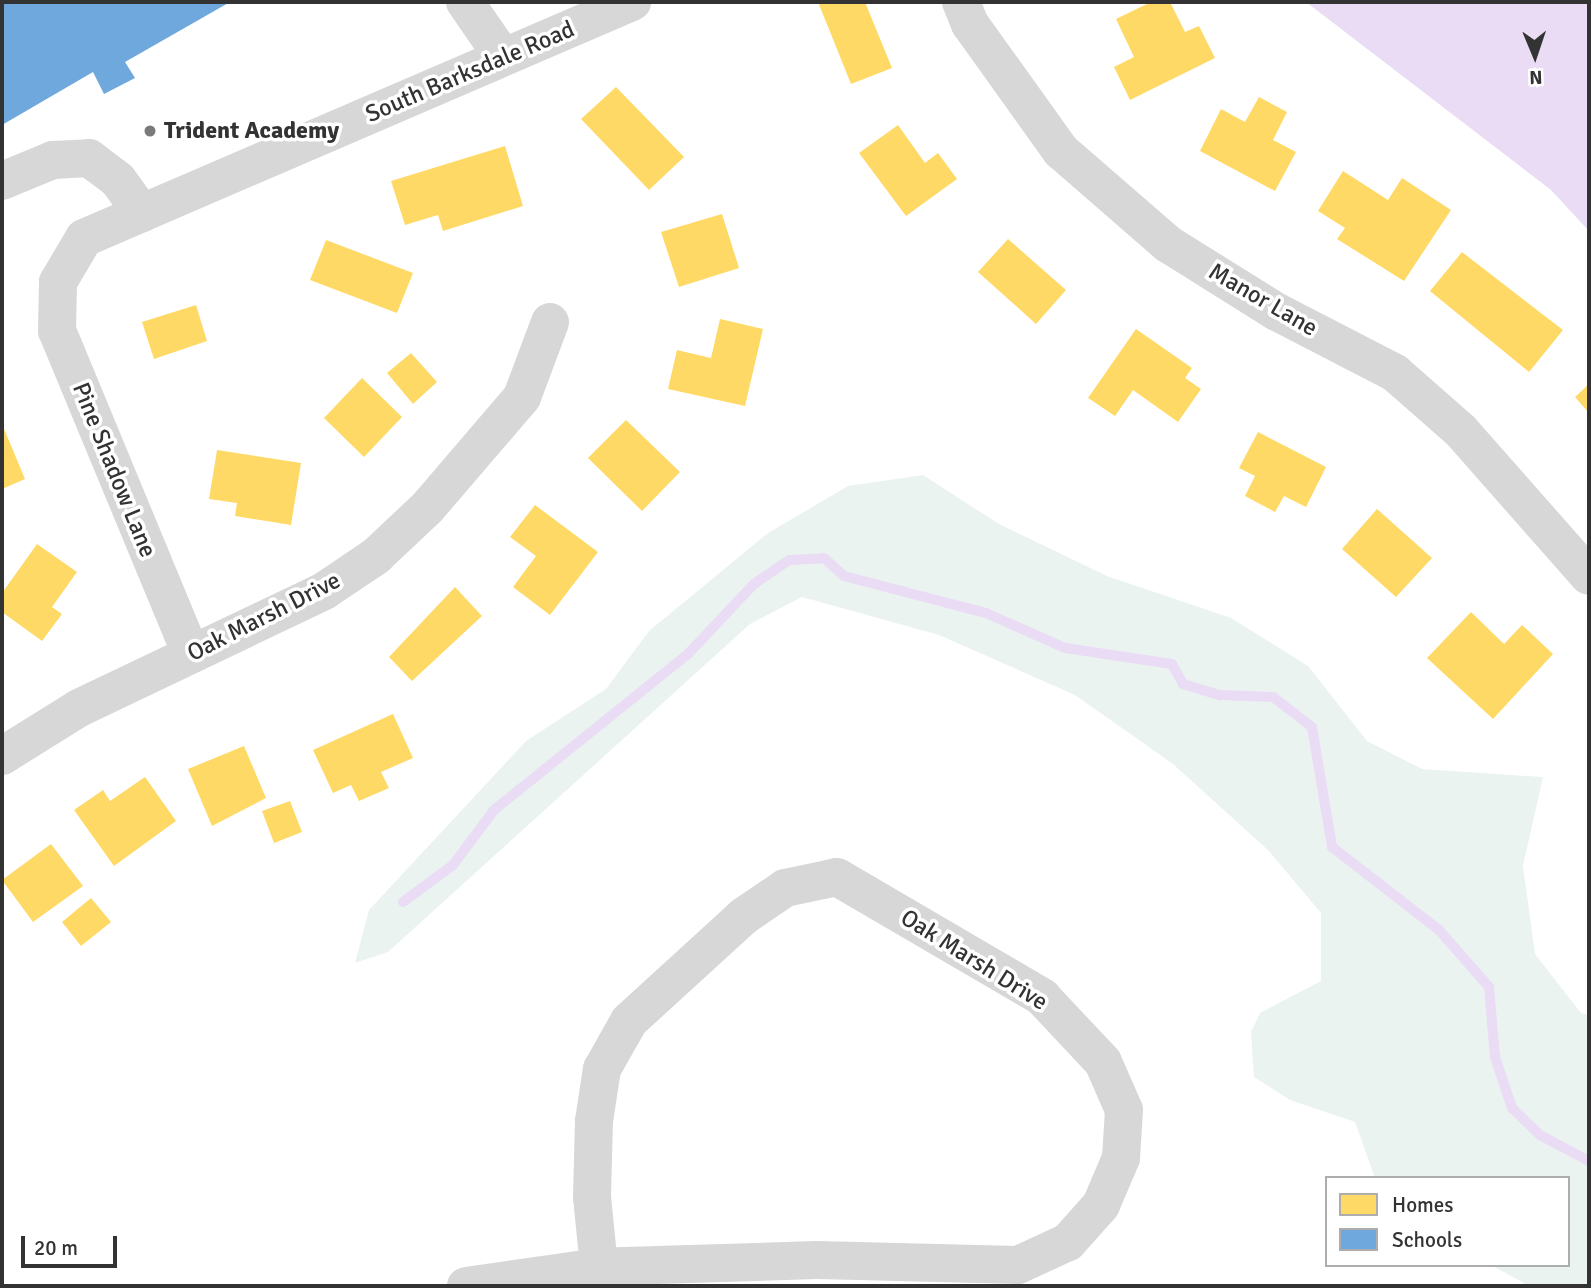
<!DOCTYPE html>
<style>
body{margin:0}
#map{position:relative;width:1591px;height:1288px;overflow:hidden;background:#fff;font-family:Signika,sans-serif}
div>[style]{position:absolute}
.green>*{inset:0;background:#ebf3f1}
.water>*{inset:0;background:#e9dcf4}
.homes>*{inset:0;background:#ffd966}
.schools>*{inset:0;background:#6fa8dc}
.stream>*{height:10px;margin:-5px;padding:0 5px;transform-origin:5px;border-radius:5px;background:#e9dcf4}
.minor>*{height:38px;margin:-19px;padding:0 19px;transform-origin:19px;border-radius:19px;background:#d7d7d7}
.dots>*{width:19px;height:19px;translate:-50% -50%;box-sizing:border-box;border:4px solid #fff;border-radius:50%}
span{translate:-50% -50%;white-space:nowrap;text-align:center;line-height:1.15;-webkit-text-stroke:7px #fff;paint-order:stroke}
.street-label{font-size:24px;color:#333}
.poi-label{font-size:24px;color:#333;font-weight:700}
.left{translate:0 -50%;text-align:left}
.frame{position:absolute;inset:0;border:4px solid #333;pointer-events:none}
.legend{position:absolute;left:1325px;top:1176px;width:245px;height:91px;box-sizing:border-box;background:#fff;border:2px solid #adadad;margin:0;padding:9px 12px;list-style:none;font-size:21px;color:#333}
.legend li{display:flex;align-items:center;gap:14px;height:35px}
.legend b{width:35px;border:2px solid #adadad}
.north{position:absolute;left:1500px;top:21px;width:70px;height:70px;-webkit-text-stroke:5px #fff;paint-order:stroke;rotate:178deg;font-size:19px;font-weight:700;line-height:28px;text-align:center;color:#333}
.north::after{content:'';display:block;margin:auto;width:24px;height:32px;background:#333;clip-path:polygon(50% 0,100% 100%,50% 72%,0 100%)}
.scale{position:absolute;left:21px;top:1236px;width:96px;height:32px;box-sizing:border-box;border:4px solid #333;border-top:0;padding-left:9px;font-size:21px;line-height:24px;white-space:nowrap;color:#333;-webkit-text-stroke:5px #fff;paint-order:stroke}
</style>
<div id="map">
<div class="green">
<i style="clip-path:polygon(923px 475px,999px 524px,1107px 576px,1231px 618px,1308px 666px,1367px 741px,1422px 769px,1543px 777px,1523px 866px,1535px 954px,1581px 1013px,1589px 1015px,1589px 1286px,1529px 1286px,1491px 1265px,1568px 1265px,1568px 1178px,1375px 1178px,1355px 1122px,1290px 1100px,1254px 1077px,1251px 1032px,1260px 1013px,1321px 981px,1321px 913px,1269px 851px,1173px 764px,1075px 695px,939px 635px,802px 597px,750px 624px,388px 952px,355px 963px,369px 910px,526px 741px,606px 689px,649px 631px,768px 533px,848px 486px)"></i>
</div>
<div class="water">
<i style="clip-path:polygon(1306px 2px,1589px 2px,1589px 231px,1551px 190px)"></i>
</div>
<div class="homes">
<i style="clip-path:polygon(818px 2px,865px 2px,892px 68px,851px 84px)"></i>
<i style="clip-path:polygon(1151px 2px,1170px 2px,1185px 32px,1199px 26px,1215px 58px,1130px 100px,1114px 67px,1134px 57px,1116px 19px)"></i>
<i style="clip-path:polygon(616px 87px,684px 157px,649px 190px,581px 119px)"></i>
<i style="clip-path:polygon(1259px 97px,1287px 112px,1273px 140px,1296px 152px,1275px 191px,1200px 151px,1221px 109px,1245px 122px)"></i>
<i style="clip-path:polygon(898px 125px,925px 163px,938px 153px,957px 179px,906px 216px,859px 153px)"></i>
<i style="clip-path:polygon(505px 146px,523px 206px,443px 231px,438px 215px,405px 225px,391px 181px)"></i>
<i style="clip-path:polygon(1343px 171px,1388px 200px,1402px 178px,1451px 210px,1404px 281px,1337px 239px,1345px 228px,1318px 211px)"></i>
<i style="clip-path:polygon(722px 214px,739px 268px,679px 287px,661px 232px)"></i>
<i style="clip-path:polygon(1008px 239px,1066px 290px,1036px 324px,978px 272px)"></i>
<i style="clip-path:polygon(326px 240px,413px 273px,397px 313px,310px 280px)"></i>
<i style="clip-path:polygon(1462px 252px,1563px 330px,1529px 372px,1430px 291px)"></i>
<i style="clip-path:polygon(196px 305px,207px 341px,154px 359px,142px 322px)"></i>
<i style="clip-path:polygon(720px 319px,763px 329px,745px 406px,668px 389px,677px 350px,711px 358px)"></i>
<i style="clip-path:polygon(1136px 329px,1192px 368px,1185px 378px,1201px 389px,1178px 422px,1133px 390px,1115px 416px,1088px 398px)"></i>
<i style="clip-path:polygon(411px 353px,437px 382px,413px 404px,387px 373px)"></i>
<i style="clip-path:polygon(362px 378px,402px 417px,364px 457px,324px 418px)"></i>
<i style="clip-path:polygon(1589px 384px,1589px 413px,1575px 397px)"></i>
<i style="clip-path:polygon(626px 420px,680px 472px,642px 511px,588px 458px)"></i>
<i style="clip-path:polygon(2px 424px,25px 479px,2px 489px)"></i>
<i style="clip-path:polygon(1258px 432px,1326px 467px,1306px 507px,1284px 496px,1275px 512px,1245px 496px,1255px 476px,1239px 468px)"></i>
<i style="clip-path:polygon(217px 450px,301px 463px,291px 525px,235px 516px,237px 503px,209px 499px)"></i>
<i style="clip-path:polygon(535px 505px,598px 552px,550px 615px,513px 587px,536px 556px,510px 537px)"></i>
<i style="clip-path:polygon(1377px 509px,1432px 558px,1396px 597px,1342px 549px)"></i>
<i style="clip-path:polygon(37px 544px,77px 572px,52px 607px,62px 614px,42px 641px,2px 612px,2px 593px)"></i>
<i style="clip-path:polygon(455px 587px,482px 616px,412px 681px,389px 657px)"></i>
<i style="clip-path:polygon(1471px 612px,1504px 644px,1522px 625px,1553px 654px,1493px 719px,1427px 658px)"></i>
<i style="clip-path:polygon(393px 714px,413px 758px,381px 772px,389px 788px,359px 801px,351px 785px,333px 793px,313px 750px)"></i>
<i style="clip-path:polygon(244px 746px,266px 798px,212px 826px,188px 769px)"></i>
<i style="clip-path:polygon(145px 777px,176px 821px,114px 866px,74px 810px,103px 790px,110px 801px)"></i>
<i style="clip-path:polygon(290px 801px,302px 832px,274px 843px,262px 811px)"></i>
<i style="clip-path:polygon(51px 844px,83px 886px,33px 922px,2px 880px)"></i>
<i style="clip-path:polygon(91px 898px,111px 922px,81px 946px,62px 922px)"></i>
</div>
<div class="schools">
<i style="clip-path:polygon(2px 2px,230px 2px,125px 62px,135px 78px,104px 94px,93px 72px,2px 125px)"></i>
</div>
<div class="stream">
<i style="left:403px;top:902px;width:62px;rotate:-36.5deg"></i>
<i style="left:453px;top:865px;width:69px;rotate:-53.3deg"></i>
<i style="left:494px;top:810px;width:249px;rotate:-38.8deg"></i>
<i style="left:688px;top:654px;width:96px;rotate:-46.7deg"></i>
<i style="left:754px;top:584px;width:42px;rotate:-34.4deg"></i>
<i style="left:789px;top:560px;width:35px;rotate:-3deg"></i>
<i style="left:824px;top:558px;width:27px;rotate:42deg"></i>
<i style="left:844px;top:576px;width:147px;rotate:14.6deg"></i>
<i style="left:986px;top:613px;width:86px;rotate:23.9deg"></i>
<i style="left:1065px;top:648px;width:108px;rotate:8.5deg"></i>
<i style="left:1172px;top:664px;width:23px;rotate:61deg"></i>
<i style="left:1183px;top:684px;width:39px;rotate:17deg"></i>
<i style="left:1220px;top:695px;width:53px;rotate:2.2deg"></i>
<i style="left:1273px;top:697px;width:49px;rotate:37.6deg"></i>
<i style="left:1312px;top:727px;width:122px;rotate:80.5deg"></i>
<i style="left:1332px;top:847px;width:135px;rotate:37.8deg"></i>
<i style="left:1439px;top:930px;width:76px;rotate:48.7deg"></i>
<i style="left:1489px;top:987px;width:70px;rotate:85.1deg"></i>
<i style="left:1495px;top:1057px;width:54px;rotate:71.6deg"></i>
<i style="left:1512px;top:1108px;width:39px;rotate:44deg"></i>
<i style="left:1540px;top:1135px;width:55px;rotate:28deg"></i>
</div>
<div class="minor">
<i style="left:465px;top:2px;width:67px;rotate:55.4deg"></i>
<i style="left:961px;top:2px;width:24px;rotate:68deg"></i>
<i style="left:970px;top:24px;width:156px;rotate:54.4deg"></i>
<i style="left:1061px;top:151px;width:142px;rotate:41deg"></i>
<i style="left:1168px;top:244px;width:128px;rotate:32deg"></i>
<i style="left:1277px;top:312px;width:133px;rotate:27.3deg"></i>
<i style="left:1395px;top:373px;width:88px;rotate:41.3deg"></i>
<i style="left:1461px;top:431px;width:193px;rotate:48.6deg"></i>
<i style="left:2px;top:181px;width:55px;rotate:-22.4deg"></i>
<i style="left:53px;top:160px;width:36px;rotate:-3deg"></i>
<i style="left:89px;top:158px;width:36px;rotate:37deg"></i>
<i style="left:118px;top:180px;width:41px;rotate:54deg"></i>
<i style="left:191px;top:654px;width:350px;rotate:-112.5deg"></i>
<i style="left:57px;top:331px;width:49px;rotate:-88.8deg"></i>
<i style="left:58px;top:282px;width:51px;rotate:-59.4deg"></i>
<i style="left:84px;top:238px;width:597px;rotate:-23.3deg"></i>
<i style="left:2px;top:756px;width:91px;rotate:-31.9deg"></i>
<i style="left:79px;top:708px;width:272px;rotate:-25.5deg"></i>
<i style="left:324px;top:591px;width:63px;rotate:-33.9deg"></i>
<i style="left:376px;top:556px;width:70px;rotate:-43.3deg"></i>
<i style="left:427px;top:508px;width:146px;rotate:-49.4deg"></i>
<i style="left:522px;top:397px;width:80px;rotate:-69.5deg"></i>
<i style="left:837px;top:877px;width:238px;rotate:30.3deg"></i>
<i style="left:1042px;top:997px;width:89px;rotate:46.8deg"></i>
<i style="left:1103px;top:1062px;width:52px;rotate:66.4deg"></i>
<i style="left:1124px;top:1110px;width:48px;rotate:93.6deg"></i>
<i style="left:1121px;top:1158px;width:51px;rotate:113.1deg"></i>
<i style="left:1101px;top:1205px;width:50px;rotate:131.7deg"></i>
<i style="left:1068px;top:1242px;width:55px;rotate:155.3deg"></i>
<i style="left:1018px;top:1265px;width:201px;rotate:-178.6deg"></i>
<i style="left:817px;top:1260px;width:218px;rotate:178.2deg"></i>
<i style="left:599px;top:1267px;width:70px;rotate:-95.7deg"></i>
<i style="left:592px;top:1197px;width:76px;rotate:-88.5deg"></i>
<i style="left:594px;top:1121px;width:53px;rotate:-81.3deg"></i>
<i style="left:602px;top:1069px;width:55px;rotate:-60.6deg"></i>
<i style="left:629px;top:1021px;width:156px;rotate:-42.4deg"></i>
<i style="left:744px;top:916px;width:50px;rotate:-34.3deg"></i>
<i style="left:785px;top:888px;width:53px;rotate:-11.9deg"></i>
<i style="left:466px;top:1286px;width:134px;rotate:-8.1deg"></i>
</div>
<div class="dots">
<i style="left:150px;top:131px;background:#7a7a7a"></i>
</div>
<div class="street-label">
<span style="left:470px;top:72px;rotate:-23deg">South Barksdale Road</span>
<span style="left:1263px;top:300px;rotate:30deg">Manor Lane</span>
<span style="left:114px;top:470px;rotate:68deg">Pine Shadow Lane</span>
<span style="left:264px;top:617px;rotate:-27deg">Oak Marsh Drive</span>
<span style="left:974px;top:960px;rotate:32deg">Oak Marsh Drive</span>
</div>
<div class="poi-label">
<span class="left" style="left:164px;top:131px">Trident Academy</span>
</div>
<div class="frame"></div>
<ul class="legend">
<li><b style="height:19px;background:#ffd966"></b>Homes</li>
<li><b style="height:19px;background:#6fa8dc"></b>Schools</li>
</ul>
<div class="north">N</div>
<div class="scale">20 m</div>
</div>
